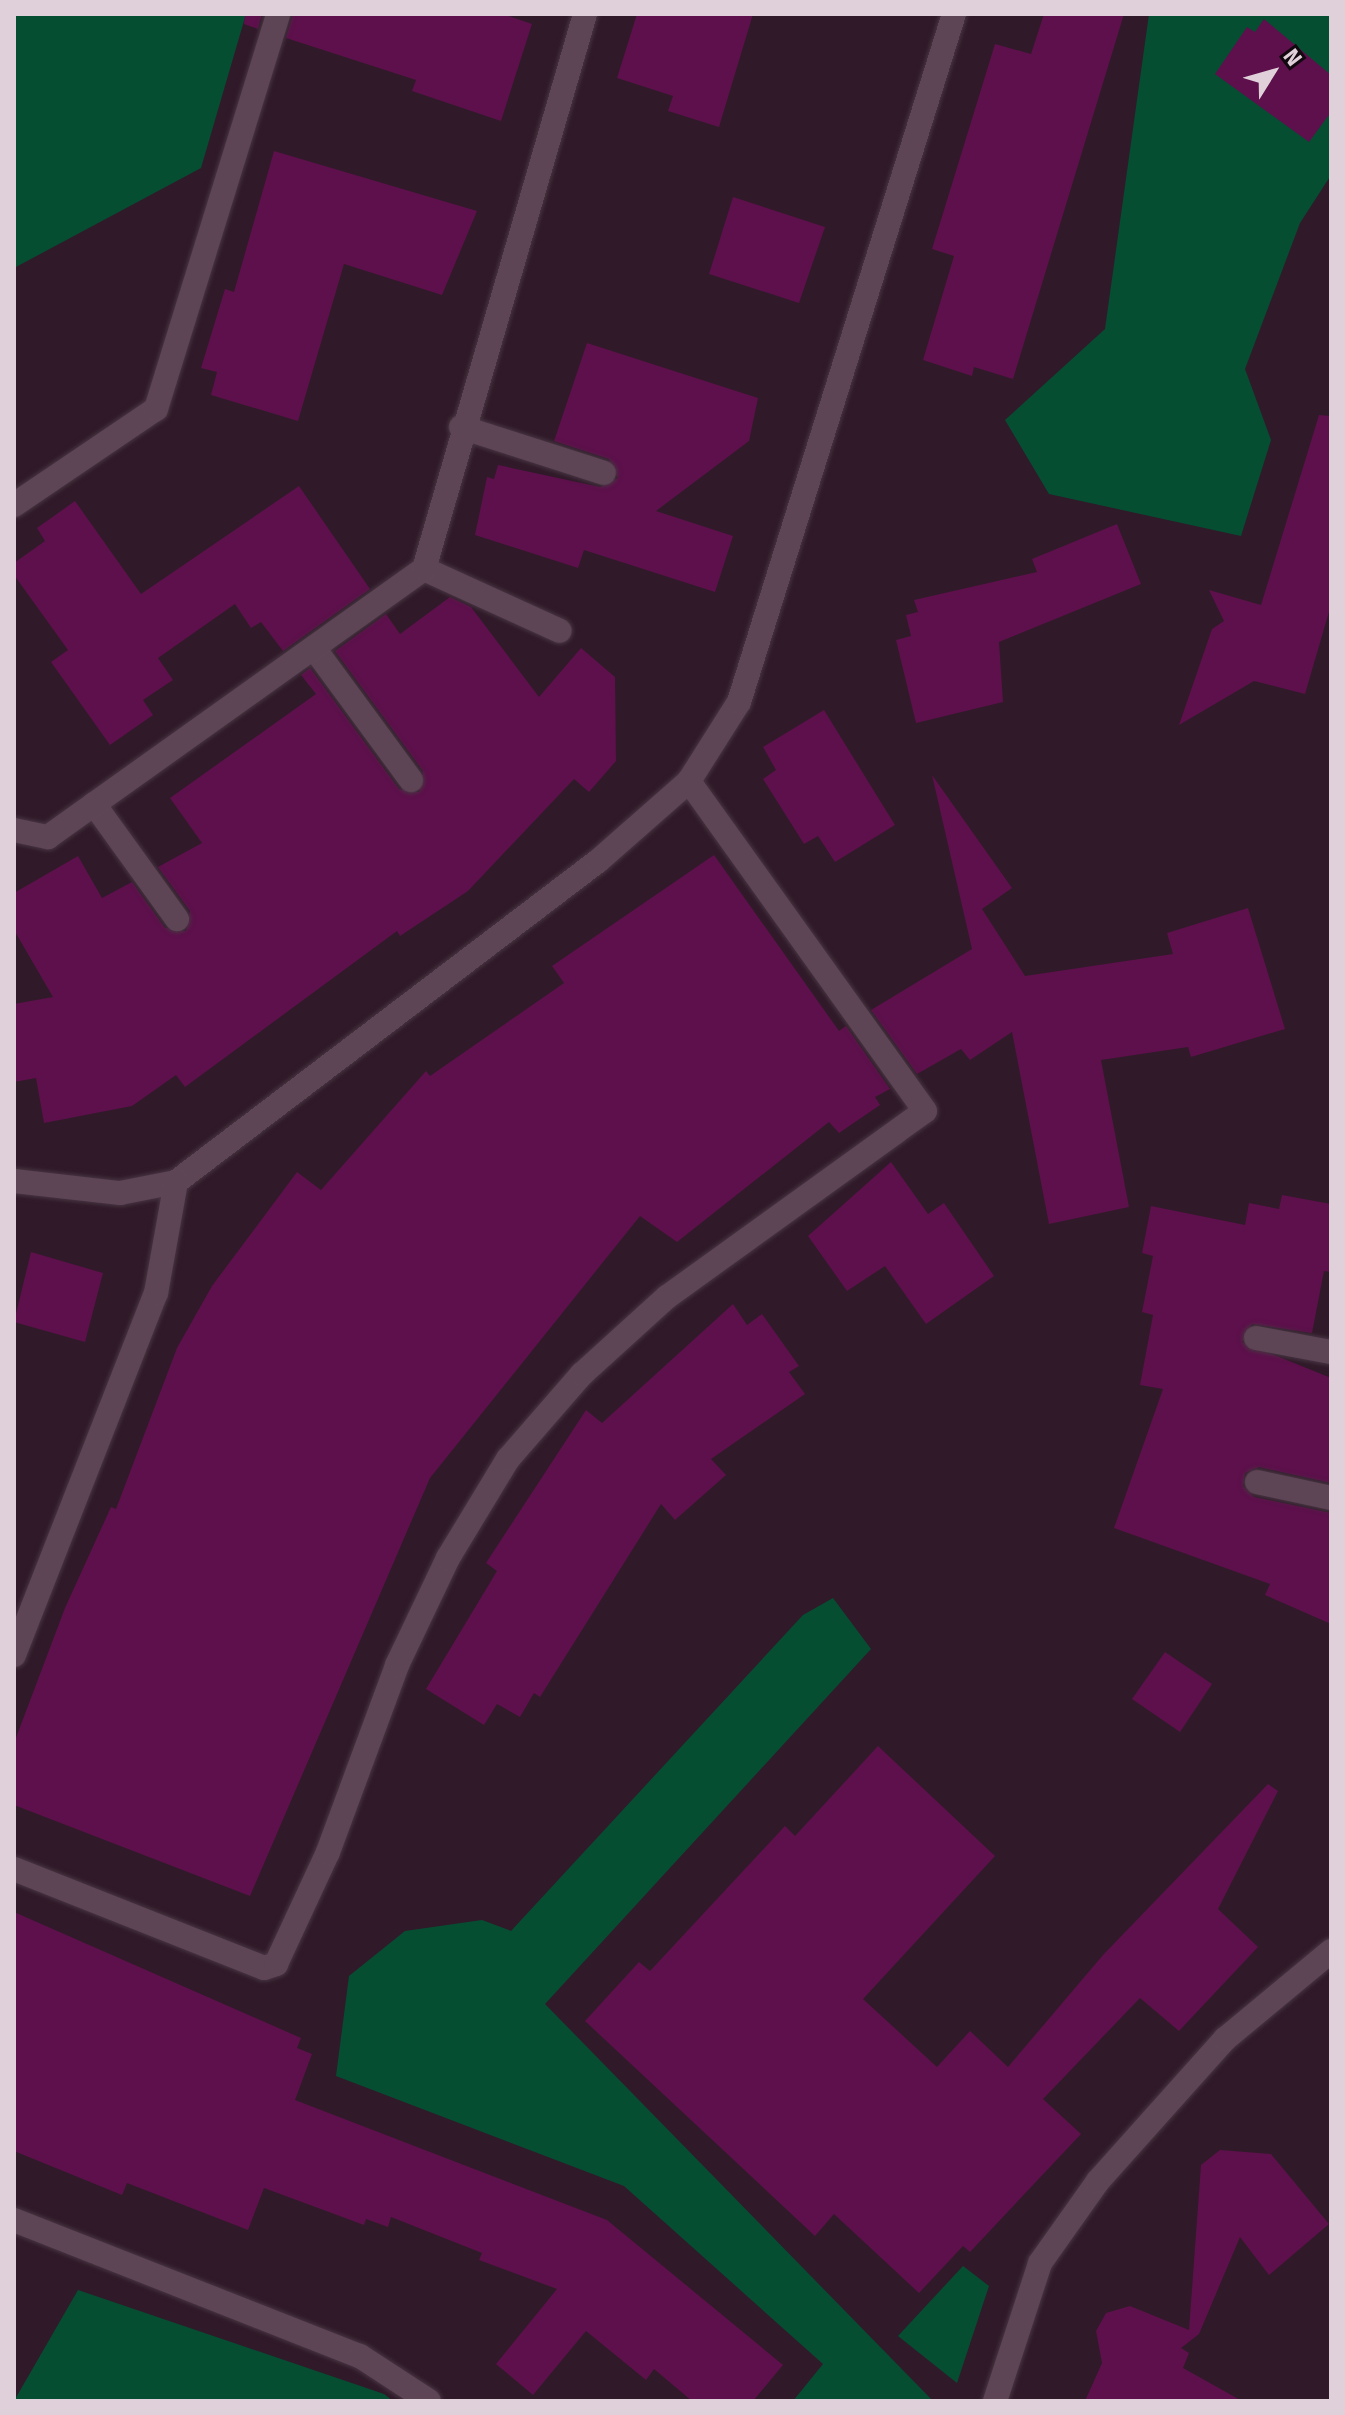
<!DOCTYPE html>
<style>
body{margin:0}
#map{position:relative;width:1345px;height:2415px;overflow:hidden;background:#301a29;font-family:"Fira Sans",sans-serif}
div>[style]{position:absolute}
.green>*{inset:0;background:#054e32}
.building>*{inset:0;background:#5d104b}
.roads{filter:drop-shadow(0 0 2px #473542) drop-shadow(0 0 2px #473542)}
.lane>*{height:24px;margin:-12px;padding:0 12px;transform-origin:12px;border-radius:12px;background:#5e4556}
.street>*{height:24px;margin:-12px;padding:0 12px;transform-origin:12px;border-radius:12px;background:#5e4556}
.secondary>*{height:24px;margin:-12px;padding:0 12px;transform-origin:12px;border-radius:12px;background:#5e4556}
span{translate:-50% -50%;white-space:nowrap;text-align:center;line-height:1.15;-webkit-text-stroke:6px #12080f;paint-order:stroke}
.frame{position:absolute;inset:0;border:16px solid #dfd0da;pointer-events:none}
.north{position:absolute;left:1233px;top:32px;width:80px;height:80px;-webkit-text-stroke:6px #12080f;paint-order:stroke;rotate:53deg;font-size:22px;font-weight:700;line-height:32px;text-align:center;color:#dfd0da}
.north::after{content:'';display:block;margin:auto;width:28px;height:36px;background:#dfd0da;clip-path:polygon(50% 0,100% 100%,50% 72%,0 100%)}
</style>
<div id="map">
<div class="green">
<i style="clip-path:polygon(14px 14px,246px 14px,201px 168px,14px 268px)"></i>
<i style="clip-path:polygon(1149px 14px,1331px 14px,1331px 175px,1300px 223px,1245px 369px,1271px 440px,1241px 536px,1049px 494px,1005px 420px,1105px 329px)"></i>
<i style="clip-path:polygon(833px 1598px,871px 1649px,545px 2004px,933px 2401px,793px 2401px,823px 2364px,624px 2186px,336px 2076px,349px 1976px,405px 1931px,482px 1920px,511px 1931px,803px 1615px)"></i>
<i style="clip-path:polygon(963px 2266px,989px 2286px,957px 2383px,898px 2336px)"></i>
<i style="clip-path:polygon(78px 2290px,384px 2394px,393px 2401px,14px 2401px)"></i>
</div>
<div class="building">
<i style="clip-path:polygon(245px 14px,262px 14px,258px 29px,244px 24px)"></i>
<i style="clip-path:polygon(293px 14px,503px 14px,532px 24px,501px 121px,412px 91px,416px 80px,286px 38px)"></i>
<i style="clip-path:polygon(637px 14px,753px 14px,719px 127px,668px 111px,673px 96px,617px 78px)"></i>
<i style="clip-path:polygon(1044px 14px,1124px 14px,1013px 379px,974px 367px,972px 376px,923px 360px,954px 256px,932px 249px,995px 44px,1031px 54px)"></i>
<i style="clip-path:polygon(1264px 19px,1331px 75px,1331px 112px,1309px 142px,1215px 74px,1247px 27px,1255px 32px)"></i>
<i style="clip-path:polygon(274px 151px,477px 211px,442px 295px,344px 264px,298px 421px,211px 395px,217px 372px,201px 368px,225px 289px,234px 292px)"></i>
<i style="clip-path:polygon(733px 197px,825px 227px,799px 303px,709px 274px)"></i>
<i style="clip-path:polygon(587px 343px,758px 398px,749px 441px,656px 511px,733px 536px,715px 592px,584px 550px,578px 568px,475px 535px,487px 477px,494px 479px,498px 465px,600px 487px,618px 478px,609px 459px,554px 441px)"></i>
<i style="clip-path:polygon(1319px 415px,1331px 416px,1331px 605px,1305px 694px,1254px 681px,1179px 725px,1212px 629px,1224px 621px,1209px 590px,1261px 605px)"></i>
<i style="clip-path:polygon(299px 486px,370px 589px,283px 651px,261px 622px,251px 628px,235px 604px,158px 658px,173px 680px,143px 700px,153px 715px,110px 745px,51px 662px,68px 650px,14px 575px,14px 563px,45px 541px,37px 528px,75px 501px,141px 594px)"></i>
<i style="clip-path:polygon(1117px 524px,1141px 584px,999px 642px,1003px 702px,916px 723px,896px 640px,911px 636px,906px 615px,918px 612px,914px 600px,1037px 572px,1032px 559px)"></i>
<i style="clip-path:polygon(450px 597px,471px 607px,539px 697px,581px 648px,615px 677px,616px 761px,589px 792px,574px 779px,468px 891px,400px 936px,397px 931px,185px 1087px,176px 1075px,132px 1106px,44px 1123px,36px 1078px,14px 1082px,14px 1004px,53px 997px,14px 930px,14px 893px,78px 856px,102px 898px,132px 882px,165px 928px,186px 931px,190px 911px,158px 867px,202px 843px,170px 798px,316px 694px,301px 675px,310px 668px,399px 789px,419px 792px,423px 771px,335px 651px,386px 614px,400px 634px)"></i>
<i style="clip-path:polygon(824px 710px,895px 825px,835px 862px,818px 836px,804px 844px,763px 779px,776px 770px,763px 747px)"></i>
<i style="clip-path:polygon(932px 775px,1012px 888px,982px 909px,1025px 976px,1173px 954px,1167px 933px,1248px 908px,1285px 1029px,1191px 1057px,1188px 1047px,1101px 1060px,1129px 1207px,1049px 1224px,1012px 1032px,970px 1060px,961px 1049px,917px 1074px,871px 1010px,972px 949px)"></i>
<i style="clip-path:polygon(714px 855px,839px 1031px,846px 1026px,890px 1089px,875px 1097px,880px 1105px,839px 1133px,829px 1122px,677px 1242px,640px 1216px,430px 1478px,250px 1896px,14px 1805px,14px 1743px,65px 1608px,111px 1507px,116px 1509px,177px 1348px,212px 1286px,297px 1172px,321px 1190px,426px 1071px,430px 1076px,564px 983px,552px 966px)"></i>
<i style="clip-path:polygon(891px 1162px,928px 1214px,944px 1203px,994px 1276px,926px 1324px,885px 1266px,847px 1291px,808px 1236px)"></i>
<i style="clip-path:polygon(1282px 1195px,1331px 1204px,1331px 1272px,1324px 1271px,1312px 1333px,1252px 1324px,1242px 1342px,1331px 1378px,1331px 1483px,1259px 1467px,1245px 1473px,1243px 1486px,1254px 1497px,1331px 1513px,1331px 1624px,1265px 1595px,1270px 1584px,1114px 1528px,1163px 1389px,1140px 1385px,1153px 1315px,1142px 1312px,1153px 1256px,1142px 1253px,1151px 1206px,1245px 1225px,1249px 1203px,1279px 1209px)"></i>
<i style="clip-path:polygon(31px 1252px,103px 1273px,85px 1342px,14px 1322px)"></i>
<i style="clip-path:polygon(733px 1304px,747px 1325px,762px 1314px,799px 1366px,789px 1372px,805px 1394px,711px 1459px,726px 1475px,675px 1520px,661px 1504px,540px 1697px,534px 1693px,520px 1717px,497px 1704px,484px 1725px,426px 1689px,497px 1571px,486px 1563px,586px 1410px,602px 1423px)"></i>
<i style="clip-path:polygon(1165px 1652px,1212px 1684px,1180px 1732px,1132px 1699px)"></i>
<i style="clip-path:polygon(878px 1746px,995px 1856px,863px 1999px,937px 2067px,970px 2031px,1008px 2067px,1103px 1955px,1268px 1784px,1278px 1791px,1218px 1909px,1258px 1947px,1179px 2031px,1140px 1998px,1043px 2099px,1081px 2134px,970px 2252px,963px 2246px,919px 2293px,834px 2214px,815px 2236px,585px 2021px,639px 1962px,650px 1971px,785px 1826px,795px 1836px)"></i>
<i style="clip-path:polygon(14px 1912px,301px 2038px,297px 2048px,312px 2054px,295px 2100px,607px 2220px,783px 2365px,753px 2401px,692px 2401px,654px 2369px,646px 2380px,586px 2331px,533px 2395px,496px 2364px,557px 2289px,479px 2260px,482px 2253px,391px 2217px,388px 2227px,366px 2219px,364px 2225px,264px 2188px,248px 2230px,127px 2183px,122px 2195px,14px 2151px)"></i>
<i style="clip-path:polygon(1220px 2150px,1271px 2154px,1329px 2224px,1269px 2275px,1240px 2237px,1199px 2334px,1181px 2348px,1189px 2353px,1183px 2368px,1242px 2401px,1085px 2401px,1102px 2363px,1096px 2331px,1106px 2313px,1130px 2306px,1189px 2330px,1201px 2165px)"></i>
</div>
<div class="roads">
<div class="lane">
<i style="left:461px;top:427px;width:150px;rotate:17.8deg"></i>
<i style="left:424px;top:569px;width:149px;rotate:24.5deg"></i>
<i style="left:314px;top:648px;width:164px;rotate:53.7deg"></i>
<i style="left:94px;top:804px;width:142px;rotate:54.2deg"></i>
<i style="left:1256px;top:1338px;width:76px;rotate:10.6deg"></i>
<i style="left:1257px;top:1482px;width:76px;rotate:12.2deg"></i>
</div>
<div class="street">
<i style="left:14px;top:505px;width:171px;rotate:-34.1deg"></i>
<i style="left:156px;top:409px;width:413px;rotate:-72.8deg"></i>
<i style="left:14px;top:830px;width:35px;rotate:12deg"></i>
<i style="left:48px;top:837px;width:462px;rotate:-35.5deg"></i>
<i style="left:424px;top:569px;width:578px;rotate:-73.82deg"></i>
<i style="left:14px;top:1181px;width:107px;rotate:6.5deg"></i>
<i style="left:120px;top:1193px;width:57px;rotate:-11.1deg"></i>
<i style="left:176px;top:1182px;width:530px;rotate:-37.26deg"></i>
<i style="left:598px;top:861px;width:121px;rotate:-41.3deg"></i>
<i style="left:689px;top:781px;width:93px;rotate:-57.7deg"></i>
<i style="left:739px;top:702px;width:721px;rotate:-72.65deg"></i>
<i style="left:14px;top:1655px;width:389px;rotate:-68.6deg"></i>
<i style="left:156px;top:1293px;width:113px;rotate:-79.8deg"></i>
<i style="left:14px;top:1869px;width:269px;rotate:21.6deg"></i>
<i style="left:264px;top:1968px;width:13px;rotate:-18deg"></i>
<i style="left:276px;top:1964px;width:123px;rotate:-65.1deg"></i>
<i style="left:328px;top:1852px;width:199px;rotate:-69.7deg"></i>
<i style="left:397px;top:1665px;width:119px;rotate:-64.5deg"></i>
<i style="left:448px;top:1558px;width:116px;rotate:-58.8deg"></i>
<i style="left:508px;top:1459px;width:113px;rotate:-49deg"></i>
<i style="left:582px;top:1374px;width:115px;rotate:-42.2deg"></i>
<i style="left:667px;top:1297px;width:318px;rotate:-35.8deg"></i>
<i style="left:925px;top:1111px;width:406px;rotate:-125.6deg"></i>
<i style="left:14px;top:2220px;width:372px;rotate:21.5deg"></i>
<i style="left:360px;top:2356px;width:82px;rotate:33.1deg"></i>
</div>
<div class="secondary">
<i style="left:995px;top:2401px;width:145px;rotate:-71.9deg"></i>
<i style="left:1040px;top:2263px;width:100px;rotate:-54.7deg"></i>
<i style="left:1098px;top:2181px;width:191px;rotate:-48.2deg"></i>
<i style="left:1225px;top:2039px;width:138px;rotate:-39.7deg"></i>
</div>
</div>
<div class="frame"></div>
<div class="north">N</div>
</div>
